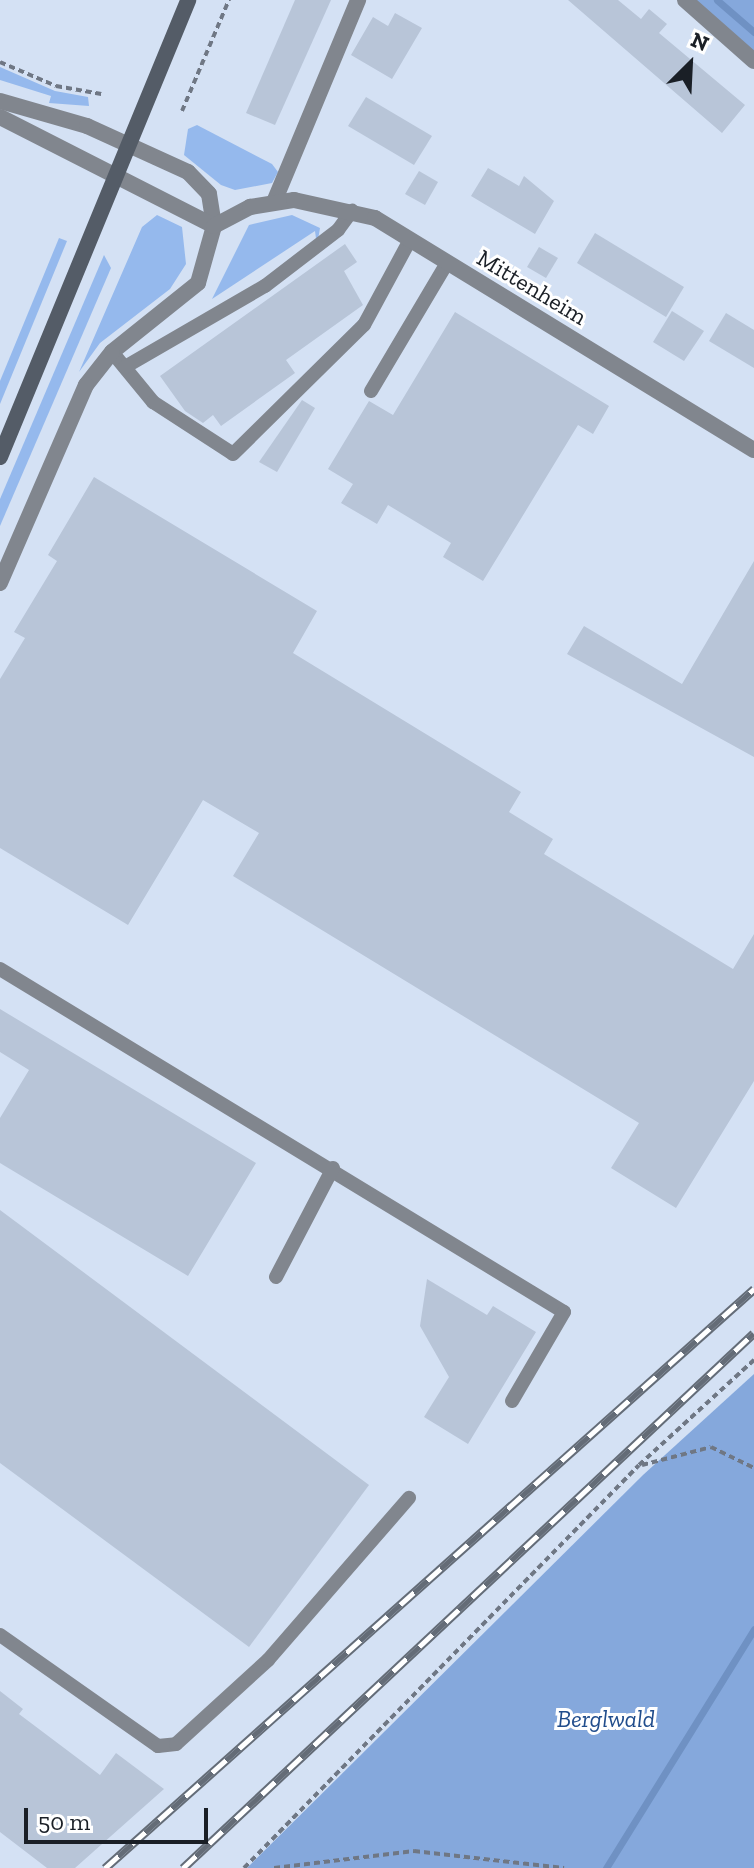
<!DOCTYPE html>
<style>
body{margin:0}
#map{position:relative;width:754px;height:1868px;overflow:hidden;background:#d4e1f4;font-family:"Zilla Slab",serif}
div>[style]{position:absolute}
.green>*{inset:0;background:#95b9ed}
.forest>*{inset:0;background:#85a8dc}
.stream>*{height:7px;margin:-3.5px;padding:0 3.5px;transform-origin:3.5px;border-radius:3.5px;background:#6f91c3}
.building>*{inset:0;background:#b8c5d8}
.path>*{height:4px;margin-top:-2px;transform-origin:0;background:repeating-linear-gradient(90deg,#6f7784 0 6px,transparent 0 10px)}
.service>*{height:14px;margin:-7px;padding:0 7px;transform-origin:7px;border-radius:7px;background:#81868e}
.minor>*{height:16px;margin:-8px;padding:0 8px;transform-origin:8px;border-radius:8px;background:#81868e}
.secondary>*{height:16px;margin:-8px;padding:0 8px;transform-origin:8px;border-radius:8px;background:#545c67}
.rail>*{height:9px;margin-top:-4.5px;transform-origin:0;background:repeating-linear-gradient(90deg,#fff 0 18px,#646c77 0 36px);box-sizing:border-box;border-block:2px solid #646c77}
span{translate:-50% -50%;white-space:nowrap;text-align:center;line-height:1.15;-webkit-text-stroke:6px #fff;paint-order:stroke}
.street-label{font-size:24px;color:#1a1f26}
.park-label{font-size:24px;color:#214d8c;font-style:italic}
.north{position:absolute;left:650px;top:24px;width:80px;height:80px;-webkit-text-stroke:6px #fff;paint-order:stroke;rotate:24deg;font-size:22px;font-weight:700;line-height:32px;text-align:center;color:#1a1f26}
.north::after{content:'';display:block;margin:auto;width:28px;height:36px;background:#1a1f26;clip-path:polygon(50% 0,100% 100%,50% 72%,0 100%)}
.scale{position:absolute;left:24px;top:1808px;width:184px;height:36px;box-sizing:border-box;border:4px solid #1a1f26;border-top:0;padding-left:10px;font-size:24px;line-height:28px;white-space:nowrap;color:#1a1f26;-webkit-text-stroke:6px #fff;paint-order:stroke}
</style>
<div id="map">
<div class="green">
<i style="clip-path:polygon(0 67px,55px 91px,88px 97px,89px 106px,49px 103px,51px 96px,0 80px)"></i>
<i style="clip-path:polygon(197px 125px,272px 164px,278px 172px,272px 183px,235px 190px,221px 185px,184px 155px,188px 129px)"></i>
<i style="clip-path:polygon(157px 215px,182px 227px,186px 264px,170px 289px,100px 343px,79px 372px,142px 227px)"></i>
<i style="clip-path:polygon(292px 215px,320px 228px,317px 246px,315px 231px,212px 299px,249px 225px)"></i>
<i style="clip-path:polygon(59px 238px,67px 241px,0 404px,0 381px)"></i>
<i style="clip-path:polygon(104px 255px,111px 268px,0 526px,0 499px)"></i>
</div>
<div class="forest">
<i style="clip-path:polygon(694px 0,754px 0,754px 54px)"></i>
<i style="clip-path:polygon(754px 1374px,754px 1868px,247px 1868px,643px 1475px)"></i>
</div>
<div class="stream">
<i style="left:717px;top:0;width:49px;rotate:40.9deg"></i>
<i style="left:606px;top:1868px;width:281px;rotate:-58.2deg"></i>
</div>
<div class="building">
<i style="clip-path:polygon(295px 0,331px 0,275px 125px,246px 113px)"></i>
<i style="clip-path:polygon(568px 0,618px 0,641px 19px,649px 9px,667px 24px,659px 33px,745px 105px,722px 133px)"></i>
<i style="clip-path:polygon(395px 13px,422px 28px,392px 79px,351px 55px,373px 17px,388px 26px)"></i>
<i style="clip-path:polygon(366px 97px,432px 136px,414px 165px,348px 126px)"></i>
<i style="clip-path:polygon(488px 168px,519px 186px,524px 176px,554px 201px,535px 234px,471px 196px)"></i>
<i style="clip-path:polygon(419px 171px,438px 182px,425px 205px,405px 194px)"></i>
<i style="clip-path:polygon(595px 233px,684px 287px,666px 317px,577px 263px)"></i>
<i style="clip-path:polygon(345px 244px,357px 262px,344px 271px,363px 305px,286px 360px,295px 373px,221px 426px,213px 415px,203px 423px,185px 411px,160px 376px)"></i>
<i style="clip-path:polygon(539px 247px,558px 258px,546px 278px,527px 267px)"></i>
<i style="clip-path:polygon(672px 311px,704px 331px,684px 361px,653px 342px)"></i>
<i style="clip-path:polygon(455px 312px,609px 406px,593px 434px,578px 425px,483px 581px,443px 557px,451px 543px,388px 505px,377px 524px,341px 503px,353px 484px,328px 469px,369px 401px,393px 415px)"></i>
<i style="clip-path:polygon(726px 313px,754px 330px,754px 368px,709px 341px)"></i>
<i style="clip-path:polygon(302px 400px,315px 408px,277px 472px,259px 462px)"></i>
<i style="clip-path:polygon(94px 477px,317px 611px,293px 653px,521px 792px,509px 812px,553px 839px,544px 854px,733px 969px,754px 934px,754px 1081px,676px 1208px,611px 1168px,639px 1123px,233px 876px,259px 833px,203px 800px,128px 925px,0 848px,0 679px,25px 638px,14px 632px,57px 561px,48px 555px)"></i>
<i style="clip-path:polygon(754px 561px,754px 757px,567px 654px,584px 626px,682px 684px)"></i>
<i style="clip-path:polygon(0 1009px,256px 1163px,188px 1276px,0 1163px,0 1118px,29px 1070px,0 1052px)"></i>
<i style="clip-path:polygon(0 1210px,369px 1485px,249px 1647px,0 1463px)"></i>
<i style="clip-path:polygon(427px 1279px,487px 1315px,493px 1306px,536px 1332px,468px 1444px,424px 1417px,449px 1377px,420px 1326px)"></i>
<i style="clip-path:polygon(0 1691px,23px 1709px,19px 1714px,100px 1775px,116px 1753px,164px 1789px,75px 1868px,47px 1868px,0 1832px)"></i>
</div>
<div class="path">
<i style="left:0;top:62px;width:61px;rotate:23.2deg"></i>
<i style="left:56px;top:86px;width:46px;rotate:10.1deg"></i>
<i style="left:182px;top:111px;width:121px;rotate:-67.1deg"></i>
<i style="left:642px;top:1465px;width:71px;rotate:-14.6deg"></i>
<i style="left:711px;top:1447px;width:48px;rotate:26deg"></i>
<i style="left:244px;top:1868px;width:564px;rotate:-45.57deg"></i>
<i style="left:639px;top:1465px;width:156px;rotate:-42.4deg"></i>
<i style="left:274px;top:1868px;width:141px;rotate:-6.9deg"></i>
<i style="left:414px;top:1851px;width:151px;rotate:6.5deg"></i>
</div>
<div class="service">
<i style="left:112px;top:352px;width:65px;rotate:50.6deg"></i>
<i style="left:153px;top:402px;width:95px;rotate:33deg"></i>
<i style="left:233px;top:454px;width:184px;rotate:-44.6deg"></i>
<i style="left:364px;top:325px;width:97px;rotate:-61.6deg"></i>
<i style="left:125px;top:367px;width:162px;rotate:-30.1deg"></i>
<i style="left:265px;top:286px;width:92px;rotate:-37.5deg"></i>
<i style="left:338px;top:230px;width:24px;rotate:-54deg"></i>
<i style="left:371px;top:391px;width:149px;rotate:-59.3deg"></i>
<i style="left:0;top:969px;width:660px;rotate:31.31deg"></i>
<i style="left:564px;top:1312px;width:103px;rotate:120.3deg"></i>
<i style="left:276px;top:1277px;width:123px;rotate:-62.4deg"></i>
<i style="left:0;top:1635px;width:193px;rotate:35.1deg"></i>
<i style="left:158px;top:1746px;width:18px;rotate:-6deg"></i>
<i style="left:176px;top:1744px;width:125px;rotate:-42.4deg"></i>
<i style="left:268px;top:1660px;width:215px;rotate:-49deg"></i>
</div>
<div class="minor">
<i style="left:685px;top:0;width:92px;rotate:41.5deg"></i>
<i style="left:0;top:101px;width:91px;rotate:16deg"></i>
<i style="left:87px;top:126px;width:111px;rotate:24.5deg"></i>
<i style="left:188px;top:172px;width:30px;rotate:46deg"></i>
<i style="left:209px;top:194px;width:32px;rotate:81deg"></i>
<i style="left:214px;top:226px;width:59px;rotate:105.7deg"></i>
<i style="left:198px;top:283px;width:110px;rotate:141.3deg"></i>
<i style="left:112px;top:352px;width:42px;rotate:128.2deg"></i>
<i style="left:86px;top:385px;width:216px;rotate:113.5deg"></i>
<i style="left:0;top:117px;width:240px;rotate:27deg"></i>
<i style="left:274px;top:202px;width:219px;rotate:-67.4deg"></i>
<i style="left:214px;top:226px;width:41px;rotate:-27.8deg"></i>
<i style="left:250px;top:207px;width:45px;rotate:-9deg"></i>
<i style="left:294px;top:200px;width:83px;rotate:12.5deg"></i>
<i style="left:375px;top:218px;width:444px;rotate:31.5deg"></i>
</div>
<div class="secondary">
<i style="left:0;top:457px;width:494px;rotate:-67.6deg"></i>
</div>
<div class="rail">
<i style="left:105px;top:1868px;width:870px;rotate:-41.74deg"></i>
<i style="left:183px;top:1868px;width:782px;rotate:-43.14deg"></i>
</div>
<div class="street-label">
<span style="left:532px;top:287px;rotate:31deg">Mittenheim</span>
</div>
<div class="park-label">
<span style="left:606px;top:1719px">Berglwald</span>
</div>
<div class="north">N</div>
<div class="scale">50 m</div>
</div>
